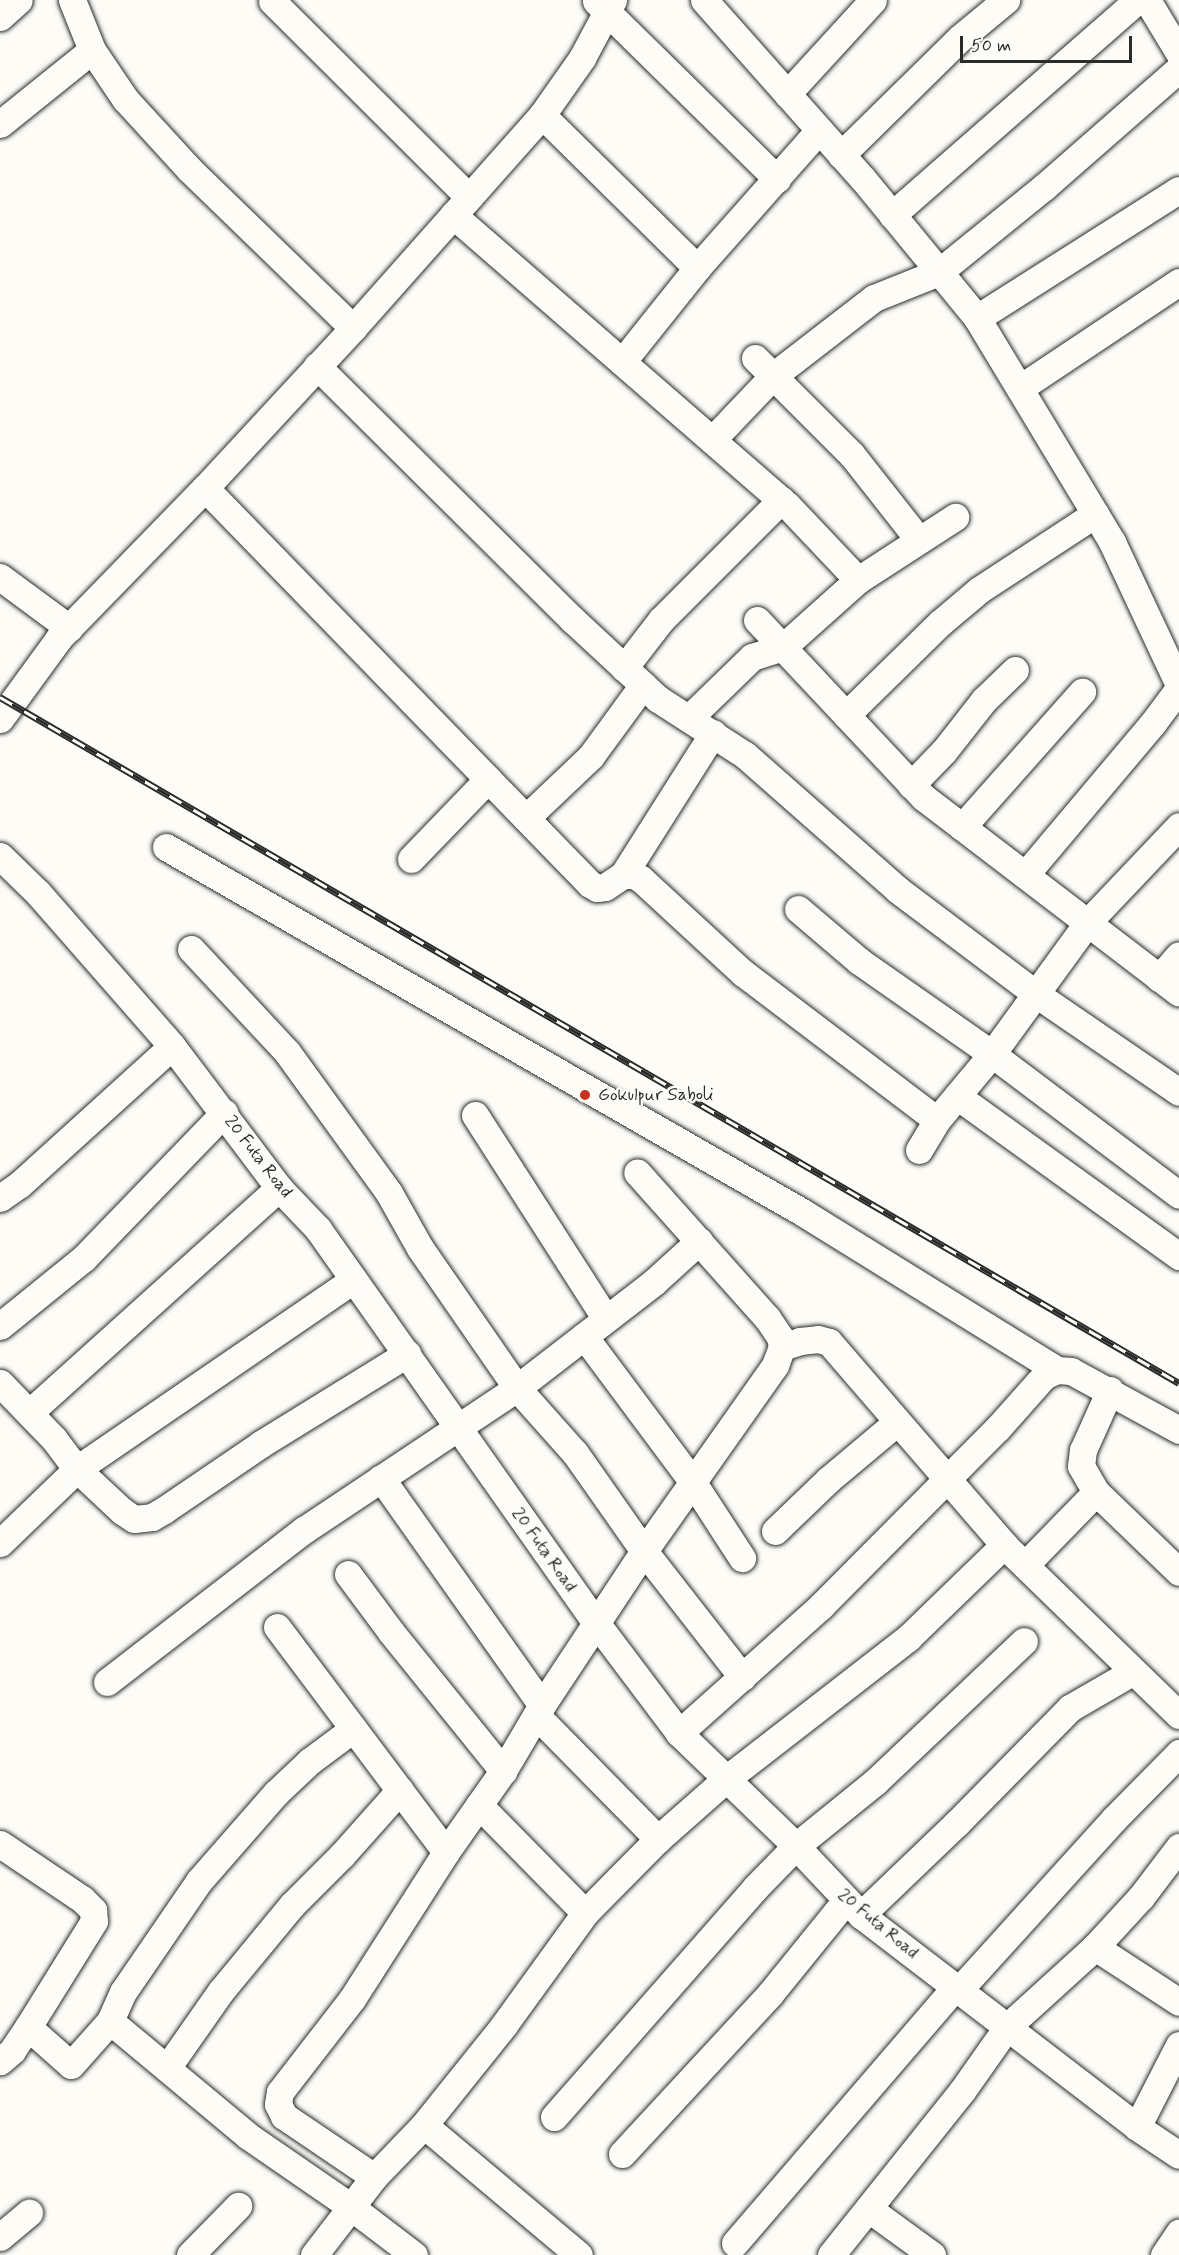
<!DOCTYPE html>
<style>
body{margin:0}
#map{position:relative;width:1179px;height:2255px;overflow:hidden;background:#fdfcf7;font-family:Mynerve,sans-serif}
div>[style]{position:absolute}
.roads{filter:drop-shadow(0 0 2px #2b2b2b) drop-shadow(0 0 2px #2b2b2b)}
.minor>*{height:27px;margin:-13.5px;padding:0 13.5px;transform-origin:13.5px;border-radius:13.5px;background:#fdfcf7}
.rail>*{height:7px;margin-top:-3.5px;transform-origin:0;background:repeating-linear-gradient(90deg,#fdfcf7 0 14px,#2b2b2b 0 28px);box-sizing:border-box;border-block:2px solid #2b2b2b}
.dots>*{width:16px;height:16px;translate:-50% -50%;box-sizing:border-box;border:3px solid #fdfcf7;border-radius:50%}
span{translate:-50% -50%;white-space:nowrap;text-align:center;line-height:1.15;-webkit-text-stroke:5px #fdfcf7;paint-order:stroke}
.poi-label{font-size:18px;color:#2b2b2b}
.left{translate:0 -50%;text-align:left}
.street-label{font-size:18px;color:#2b2b2b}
.scale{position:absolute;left:960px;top:36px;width:172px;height:27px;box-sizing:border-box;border:3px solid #2b2b2b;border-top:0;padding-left:8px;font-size:18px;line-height:21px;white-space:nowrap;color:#2b2b2b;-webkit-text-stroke:4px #fdfcf7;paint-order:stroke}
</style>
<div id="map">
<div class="roads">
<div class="minor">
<i style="left:72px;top:0;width:54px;rotate:68.2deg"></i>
<i style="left:92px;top:50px;width:59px;rotate:56deg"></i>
<i style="left:125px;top:99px;width:96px;rotate:47.5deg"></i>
<i style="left:190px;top:170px;width:227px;rotate:44.1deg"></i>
<i style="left:704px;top:0;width:239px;rotate:48.4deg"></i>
<i style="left:863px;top:179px;width:180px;rotate:50.6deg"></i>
<i style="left:977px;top:318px;width:262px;rotate:58.9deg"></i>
<i style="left:1112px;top:542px;width:158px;rotate:64.9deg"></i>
<i style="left:1147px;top:0;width:62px;rotate:58.9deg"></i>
<i style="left:272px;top:1px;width:278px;rotate:44.9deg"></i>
<i style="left:596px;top:1px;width:254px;rotate:44.5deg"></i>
<i style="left:0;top:17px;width:25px;rotate:-42deg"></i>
<i style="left:787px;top:94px;width:127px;rotate:-47.5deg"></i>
<i style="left:542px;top:115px;width:218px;rotate:44.6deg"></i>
<i style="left:0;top:124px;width:118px;rotate:-38.8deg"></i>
<i style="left:841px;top:155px;width:167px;rotate:-44.5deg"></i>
<i style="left:960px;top:38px;width:60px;rotate:-39.6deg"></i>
<i style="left:453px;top:215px;width:442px;rotate:41deg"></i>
<i style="left:787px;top:505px;width:103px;rotate:46.6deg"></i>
<i style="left:892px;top:215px;width:327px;rotate:-41.2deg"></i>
<i style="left:977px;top:318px;width:239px;rotate:-32.4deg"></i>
<i style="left:755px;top:358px;width:137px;rotate:45deg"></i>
<i style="left:852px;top:455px;width:108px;rotate:51.8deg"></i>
<i style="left:622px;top:362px;width:120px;rotate:-51.4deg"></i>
<i style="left:697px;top:268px;width:184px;rotate:-48.5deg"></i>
<i style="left:317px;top:366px;width:361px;rotate:44.8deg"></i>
<i style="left:573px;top:620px;width:116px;rotate:42.9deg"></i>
<i style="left:658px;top:699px;width:103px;rotate:32.8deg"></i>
<i style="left:745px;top:755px;width:204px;rotate:41.4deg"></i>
<i style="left:898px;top:890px;width:173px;rotate:37deg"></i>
<i style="left:1036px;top:994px;width:173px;rotate:34.4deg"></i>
<i style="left:1020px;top:388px;width:191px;rotate:-33.7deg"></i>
<i style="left:712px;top:440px;width:88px;rotate:-46.4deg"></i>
<i style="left:773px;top:376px;width:128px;rotate:-37.7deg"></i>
<i style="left:874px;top:298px;width:70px;rotate:-21.8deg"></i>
<i style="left:939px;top:272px;width:135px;rotate:-39deg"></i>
<i style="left:1044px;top:187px;width:179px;rotate:-41.2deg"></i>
<i style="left:205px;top:488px;width:552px;rotate:45.81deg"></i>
<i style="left:590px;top:884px;width:8px;rotate:30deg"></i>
<i style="left:597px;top:888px;width:8px;rotate:-7deg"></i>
<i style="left:605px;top:887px;width:22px;rotate:-34deg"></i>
<i style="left:623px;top:875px;width:11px"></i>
<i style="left:634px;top:875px;width:8px;rotate:30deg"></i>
<i style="left:641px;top:879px;width:139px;rotate:42.7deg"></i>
<i style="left:743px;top:973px;width:243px;rotate:37.2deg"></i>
<i style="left:0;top:577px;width:86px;rotate:36.5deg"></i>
<i style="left:757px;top:620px;width:243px;rotate:46.8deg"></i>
<i style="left:923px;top:797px;width:322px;rotate:37.4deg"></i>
<i style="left:624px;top:668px;width:61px;rotate:-52.4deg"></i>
<i style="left:661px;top:620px;width:170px;rotate:-45deg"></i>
<i style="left:846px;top:715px;width:132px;rotate:-44.4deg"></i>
<i style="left:940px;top:623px;width:51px;rotate:-40.2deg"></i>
<i style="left:979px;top:590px;width:139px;rotate:-33.2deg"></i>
<i style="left:689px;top:718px;width:88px;rotate:-44.1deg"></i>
<i style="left:752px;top:657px;width:33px;rotate:-18deg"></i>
<i style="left:783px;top:647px;width:101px;rotate:-41.8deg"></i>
<i style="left:858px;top:580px;width:116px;rotate:-33deg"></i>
<i style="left:0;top:719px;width:100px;rotate:-53.9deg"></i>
<i style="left:59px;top:638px;width:209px;rotate:-45.8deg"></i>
<i style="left:205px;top:488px;width:218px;rotate:-47.2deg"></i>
<i style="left:353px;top:328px;width:285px;rotate:-48.4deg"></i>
<i style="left:542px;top:115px;width:70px;rotate:-54.9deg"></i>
<i style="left:582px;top:58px;width:66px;rotate:-61.9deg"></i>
<i style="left:911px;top:785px;width:47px;rotate:-45.9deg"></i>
<i style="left:944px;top:751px;width:65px;rotate:-51.9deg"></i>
<i style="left:984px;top:700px;width:43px;rotate:-44.1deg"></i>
<i style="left:526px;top:818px;width:90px;rotate:-43.6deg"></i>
<i style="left:591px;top:756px;width:88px;rotate:-53.8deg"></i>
<i style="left:962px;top:827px;width:181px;rotate:-48.4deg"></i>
<i style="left:166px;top:847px;width:733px;rotate:29.85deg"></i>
<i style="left:802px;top:1212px;width:300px;rotate:31.8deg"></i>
<i style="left:0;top:856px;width:53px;rotate:44.2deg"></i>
<i style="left:38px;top:893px;width:203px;rotate:48.8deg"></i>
<i style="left:172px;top:1046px;width:178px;rotate:53deg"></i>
<i style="left:279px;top:1188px;width:57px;rotate:46.4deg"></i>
<i style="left:318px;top:1229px;width:484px;rotate:54.8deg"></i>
<i style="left:597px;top:1624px;width:136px;rotate:53deg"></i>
<i style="left:679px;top:1733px;width:163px;rotate:44deg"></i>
<i style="left:796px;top:1846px;width:95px;rotate:46.7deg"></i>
<i style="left:861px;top:1915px;width:348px;rotate:37.5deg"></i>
<i style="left:1137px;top:2127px;width:50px;rotate:33.7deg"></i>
<i style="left:411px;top:859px;width:111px;rotate:-46.1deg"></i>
<i style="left:623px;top:875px;width:168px;rotate:-57.6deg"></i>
<i style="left:1025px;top:875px;width:199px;rotate:-49.9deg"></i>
<i style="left:1153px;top:723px;width:44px;rotate:-53.4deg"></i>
<i style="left:798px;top:909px;width:80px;rotate:40.4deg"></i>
<i style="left:859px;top:961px;width:162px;rotate:35deg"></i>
<i style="left:992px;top:1054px;width:234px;rotate:37deg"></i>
<i style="left:191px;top:949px;width:141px;rotate:47deg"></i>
<i style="left:287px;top:1052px;width:174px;rotate:54.1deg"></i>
<i style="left:389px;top:1193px;width:63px;rotate:60.6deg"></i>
<i style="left:420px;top:1248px;width:170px;rotate:55.3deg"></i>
<i style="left:517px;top:1388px;width:87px;rotate:48.3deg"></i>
<i style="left:575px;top:1453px;width:120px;rotate:54.9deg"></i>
<i style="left:644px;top:1551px;width:160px;rotate:52.1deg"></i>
<i style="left:1159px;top:978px;width:30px;rotate:-49deg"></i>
<i style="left:957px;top:1096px;width:274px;rotate:35.8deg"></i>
<i style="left:475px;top:1115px;width:242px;rotate:57.3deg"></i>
<i style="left:919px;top:1150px;width:35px;rotate:-59deg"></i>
<i style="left:937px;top:1120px;width:86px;rotate:-50.2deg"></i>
<i style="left:992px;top:1054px;width:163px;rotate:-54deg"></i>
<i style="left:1088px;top:922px;width:132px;rotate:-46.5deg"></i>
<i style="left:0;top:1198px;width:24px;rotate:-35deg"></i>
<i style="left:20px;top:1184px;width:205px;rotate:-42.2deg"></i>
<i style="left:0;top:1326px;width:108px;rotate:-39deg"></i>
<i style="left:84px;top:1258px;width:202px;rotate:-46deg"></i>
<i style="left:584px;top:1336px;width:181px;rotate:53.3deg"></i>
<i style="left:692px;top:1481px;width:92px;rotate:57deg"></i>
<i style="left:782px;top:1347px;width:19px;rotate:-18deg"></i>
<i style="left:800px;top:1341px;width:18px;rotate:-6deg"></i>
<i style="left:818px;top:1339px;width:11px;rotate:15deg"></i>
<i style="left:829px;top:1342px;width:268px;rotate:49.2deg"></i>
<i style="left:1004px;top:1545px;width:244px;rotate:44.2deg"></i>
<i style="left:0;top:1383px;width:78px;rotate:46deg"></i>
<i style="left:54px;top:1439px;width:38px;rotate:53deg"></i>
<i style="left:77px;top:1469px;width:62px;rotate:43deg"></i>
<i style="left:122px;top:1511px;width:14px;rotate:34deg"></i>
<i style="left:134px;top:1519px;width:18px;rotate:-6deg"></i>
<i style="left:152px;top:1517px;width:14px;rotate:-30deg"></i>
<i style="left:164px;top:1510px;width:117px;rotate:-34.2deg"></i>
<i style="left:261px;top:1444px;width:172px;rotate:-31.7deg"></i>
<i style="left:1110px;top:1390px;width:66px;rotate:114.2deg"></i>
<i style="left:1083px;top:1450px;width:16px;rotate:97deg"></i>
<i style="left:1081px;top:1466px;width:30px;rotate:60deg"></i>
<i style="left:1096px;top:1492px;width:115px;rotate:43.9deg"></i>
<i style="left:30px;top:1412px;width:335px;rotate:-42deg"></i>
<i style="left:381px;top:1478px;width:278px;rotate:54.7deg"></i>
<i style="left:775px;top:1531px;width:74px;rotate:-43.9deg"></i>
<i style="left:828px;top:1480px;width:90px;rotate:-40deg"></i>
<i style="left:0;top:1543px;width:107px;rotate:-43.9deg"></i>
<i style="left:77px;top:1469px;width:335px;rotate:-34.4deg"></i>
<i style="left:1026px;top:1564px;width:100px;rotate:-45.8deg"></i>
<i style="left:348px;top:1574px;width:72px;rotate:53.4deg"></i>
<i style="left:391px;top:1632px;width:179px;rotate:51.1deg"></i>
<i style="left:277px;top:1627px;width:281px;rotate:53.1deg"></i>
<i style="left:107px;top:1682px;width:249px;rotate:-37.7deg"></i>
<i style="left:304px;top:1530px;width:256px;rotate:-33.7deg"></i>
<i style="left:517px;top:1388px;width:173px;rotate:-37.7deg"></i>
<i style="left:654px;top:1282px;width:61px;rotate:-42.3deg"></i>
<i style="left:537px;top:1716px;width:173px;rotate:45.5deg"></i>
<i style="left:679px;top:1733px;width:191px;rotate:-41.8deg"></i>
<i style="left:821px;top:1606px;width:250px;rotate:-45.2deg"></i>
<i style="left:997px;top:1429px;width:71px;rotate:-48.4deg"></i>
<i style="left:1044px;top:1376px;width:14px;rotate:-25deg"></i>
<i style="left:1057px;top:1370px;width:14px;rotate:4deg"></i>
<i style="left:1071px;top:1371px;width:123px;rotate:28.6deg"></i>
<i style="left:479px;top:1805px;width:151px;rotate:45.5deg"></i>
<i style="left:0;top:1844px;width:99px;rotate:33.9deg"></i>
<i style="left:82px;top:1899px;width:16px;rotate:45deg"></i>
<i style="left:93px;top:1910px;width:11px;rotate:85deg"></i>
<i style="left:94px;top:1921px;width:125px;rotate:121.9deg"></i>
<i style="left:28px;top:2027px;width:29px;rotate:124deg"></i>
<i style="left:12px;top:2051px;width:16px;rotate:140deg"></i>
<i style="left:861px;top:1915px;width:132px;rotate:-43.8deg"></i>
<i style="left:956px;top:1824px;width:163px;rotate:-45.5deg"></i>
<i style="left:1070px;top:1708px;width:72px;rotate:-30.1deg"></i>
<i style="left:1095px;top:1947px;width:100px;rotate:33.2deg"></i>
<i style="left:959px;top:1990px;width:231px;rotate:-47.8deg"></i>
<i style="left:1114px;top:1819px;width:93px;rotate:-45.4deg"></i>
<i style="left:110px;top:2021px;width:180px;rotate:39.8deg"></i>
<i style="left:248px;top:2136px;width:125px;rotate:34.6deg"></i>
<i style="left:351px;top:2207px;width:79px;rotate:37.3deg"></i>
<i style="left:28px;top:2027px;width:57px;rotate:41.5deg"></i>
<i style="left:71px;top:2065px;width:59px;rotate:-48.4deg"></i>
<i style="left:110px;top:2021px;width:32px;rotate:-66deg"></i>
<i style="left:123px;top:1992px;width:135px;rotate:-55.6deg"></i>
<i style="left:199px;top:1881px;width:117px;rotate:-48.8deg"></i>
<i style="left:276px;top:1793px;width:47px;rotate:-43.3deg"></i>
<i style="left:310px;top:1761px;width:54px;rotate:-36.7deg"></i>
<i style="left:167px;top:2068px;width:94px;rotate:-55deg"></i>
<i style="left:221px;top:1991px;width:112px;rotate:-50.5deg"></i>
<i style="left:292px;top:1905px;width:71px;rotate:-45deg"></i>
<i style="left:342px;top:1855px;width:87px;rotate:-48.3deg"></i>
<i style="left:554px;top:2117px;width:305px;rotate:-48.7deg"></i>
<i style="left:755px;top:1888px;width:59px;rotate:-45.7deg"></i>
<i style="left:796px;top:1846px;width:102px;rotate:-39deg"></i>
<i style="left:875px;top:1782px;width:205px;rotate:-43.4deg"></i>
<i style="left:424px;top:2125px;width:202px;rotate:40deg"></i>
<i style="left:1137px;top:2127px;width:92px;rotate:-62.9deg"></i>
<i style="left:622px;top:2154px;width:218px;rotate:-47.2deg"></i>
<i style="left:770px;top:1994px;width:121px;rotate:-51deg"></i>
<i style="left:374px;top:2177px;width:109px;rotate:-145.9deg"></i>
<i style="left:284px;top:2116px;width:13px;rotate:-117deg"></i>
<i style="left:278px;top:2104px;width:12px;rotate:-81deg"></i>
<i style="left:280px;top:2092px;width:118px;rotate:-52.3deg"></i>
<i style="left:352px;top:1999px;width:174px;rotate:-57.4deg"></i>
<i style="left:446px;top:1852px;width:99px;rotate:-54.9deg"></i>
<i style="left:503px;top:1771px;width:77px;rotate:-59.4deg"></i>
<i style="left:542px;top:1705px;width:185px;rotate:-56.5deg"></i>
<i style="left:644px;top:1551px;width:228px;rotate:-54.8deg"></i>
<i style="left:775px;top:1365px;width:19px;rotate:-69deg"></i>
<i style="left:782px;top:1347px;width:10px;rotate:-101deg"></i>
<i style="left:780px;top:1337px;width:23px;rotate:-124deg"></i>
<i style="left:767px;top:1318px;width:195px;rotate:-131.7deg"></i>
<i style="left:869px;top:2209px;width:78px;rotate:36.1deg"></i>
<i style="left:0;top:2237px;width:38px;rotate:-40deg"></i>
<i style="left:735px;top:2243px;width:338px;rotate:-49.3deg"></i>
<i style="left:190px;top:2255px;width:69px;rotate:-45.6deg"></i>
<i style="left:314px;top:2255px;width:98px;rotate:-52.4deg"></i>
<i style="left:374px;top:2177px;width:72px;rotate:-46.1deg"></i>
<i style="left:424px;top:2125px;width:128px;rotate:-51.3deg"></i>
<i style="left:504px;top:2025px;width:138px;rotate:-54.1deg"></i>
<i style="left:585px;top:1913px;width:104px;rotate:-45.4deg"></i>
<i style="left:658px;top:1839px;width:89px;rotate:-41.4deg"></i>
<i style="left:725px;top:1780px;width:232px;rotate:-37.8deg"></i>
<i style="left:908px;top:1638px;width:134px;rotate:-44.1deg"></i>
<i style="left:831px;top:2255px;width:210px;rotate:-51.4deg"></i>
<i style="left:962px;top:2091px;width:78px;rotate:-54.9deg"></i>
<i style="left:1007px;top:2027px;width:119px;rotate:-42.3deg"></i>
<i style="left:1095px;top:1947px;width:68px;rotate:-47.4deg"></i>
<i style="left:1141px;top:1897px;width:63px;rotate:-52.8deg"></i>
<i style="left:1164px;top:2255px;width:27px;rotate:-56deg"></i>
</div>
</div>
<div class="rail">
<i style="left:0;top:697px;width:1364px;rotate:30.19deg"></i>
</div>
<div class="dots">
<i style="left:585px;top:1095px;background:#c8321e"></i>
</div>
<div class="poi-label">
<span class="left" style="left:598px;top:1095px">Gokulpur Saboli</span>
</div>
<div class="street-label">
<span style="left:258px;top:1157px;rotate:52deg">20 Futa Road</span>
<span style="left:544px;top:1550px;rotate:55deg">20 Futa Road</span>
<span style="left:878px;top:1924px;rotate:40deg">20 Futa Road</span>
</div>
<div class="scale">50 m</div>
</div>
